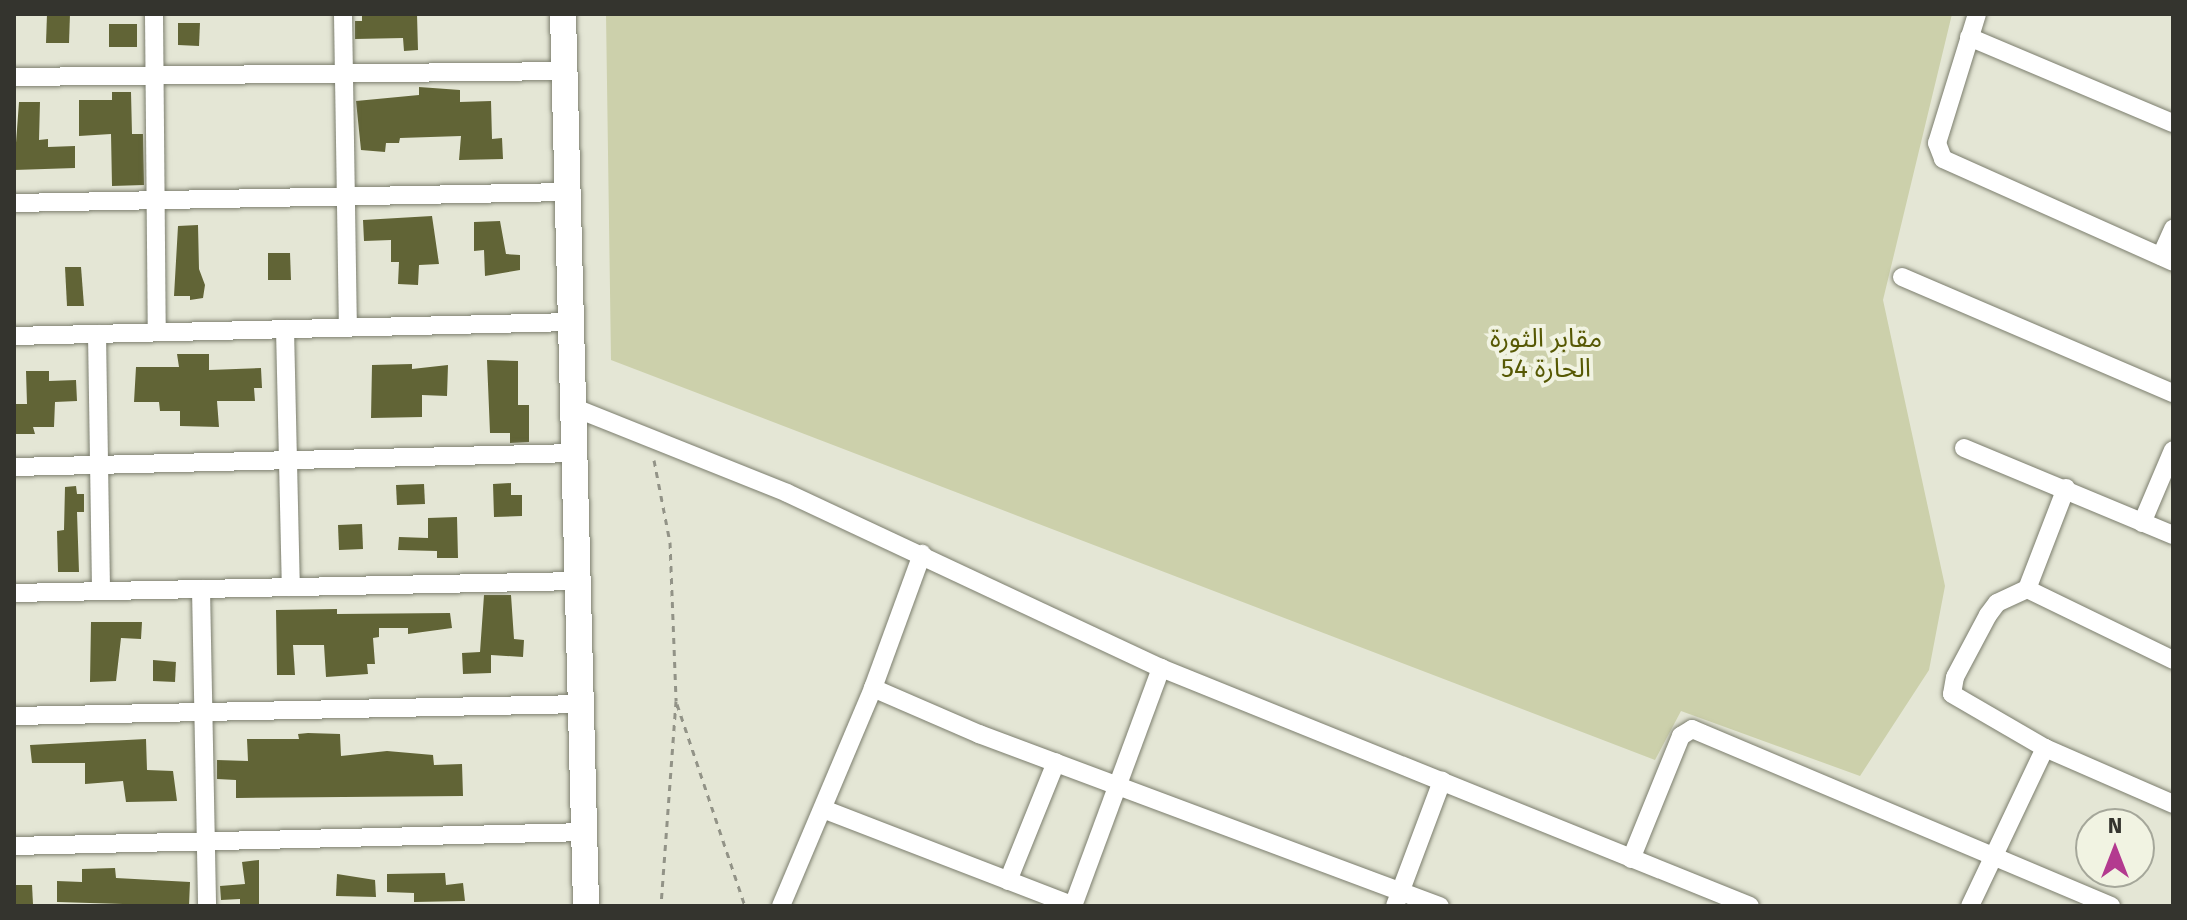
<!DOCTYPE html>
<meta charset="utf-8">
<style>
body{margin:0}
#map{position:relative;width:2187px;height:920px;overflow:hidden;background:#e4e6d5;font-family:"Fira Sans","Noto Sans Arabic",sans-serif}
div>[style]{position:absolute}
.green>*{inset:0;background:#ccd0ab}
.building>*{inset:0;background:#616436}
.path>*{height:3px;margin-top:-1.5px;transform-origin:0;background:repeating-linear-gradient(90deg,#929387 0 6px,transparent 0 12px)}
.roads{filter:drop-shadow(0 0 2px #7c7e6e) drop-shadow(0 0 2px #7c7e6e)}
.minor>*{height:18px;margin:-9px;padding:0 9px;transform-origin:9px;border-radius:9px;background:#fff}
.secondary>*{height:26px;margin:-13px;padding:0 13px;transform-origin:13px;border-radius:13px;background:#fff}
span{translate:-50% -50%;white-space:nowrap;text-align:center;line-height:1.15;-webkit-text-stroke:8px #f1f3e2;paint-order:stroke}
.park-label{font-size:26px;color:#565803}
.frame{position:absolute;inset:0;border:16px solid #34342e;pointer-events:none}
.north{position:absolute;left:2075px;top:808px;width:80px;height:80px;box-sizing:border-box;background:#f1f3e2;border:2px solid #a5a79a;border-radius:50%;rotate:0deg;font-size:22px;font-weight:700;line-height:32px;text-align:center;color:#34342e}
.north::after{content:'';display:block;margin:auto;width:28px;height:36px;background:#b33a8f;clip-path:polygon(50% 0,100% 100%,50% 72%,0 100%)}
</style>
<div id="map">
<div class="green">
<i style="clip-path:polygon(606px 14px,1952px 14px,1883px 300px,1945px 586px,1929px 670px,1860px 776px,1681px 711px,1655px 760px,611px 360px)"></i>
</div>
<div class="building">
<i style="clip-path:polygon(47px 14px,70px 14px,69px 43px,46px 43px)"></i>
<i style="clip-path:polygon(362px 14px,417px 14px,418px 50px,404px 51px,403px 38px,355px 39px,355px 21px,362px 21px)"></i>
<i style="clip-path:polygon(178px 23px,200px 23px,199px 46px,178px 45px)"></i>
<i style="clip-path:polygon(109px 24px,137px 24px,137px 47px,109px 47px)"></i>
<i style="clip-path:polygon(419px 87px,460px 90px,460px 102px,491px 101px,492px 139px,502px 138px,503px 159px,459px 160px,461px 136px,400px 138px,399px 143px,386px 143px,385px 152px,361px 150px,356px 101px,419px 95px)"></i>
<i style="clip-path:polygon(112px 92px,131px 92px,132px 134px,143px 134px,144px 185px,112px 186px,111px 134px,79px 136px,79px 100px,112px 100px)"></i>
<i style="clip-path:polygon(19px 102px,40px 102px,39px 140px,48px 139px,48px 147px,75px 146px,75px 168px,14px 170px)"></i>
<i style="clip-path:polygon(432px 216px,439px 264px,419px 265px,418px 285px,398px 284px,399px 262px,391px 262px,391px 240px,364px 241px,363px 220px)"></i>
<i style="clip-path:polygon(500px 221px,506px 254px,520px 255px,520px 270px,485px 276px,484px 250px,474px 251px,474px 222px)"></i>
<i style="clip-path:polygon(198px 225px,199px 269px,205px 285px,203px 298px,190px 300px,190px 296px,174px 296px,178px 226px)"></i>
<i style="clip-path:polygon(268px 253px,290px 253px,291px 280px,268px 280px)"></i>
<i style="clip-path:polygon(65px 267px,81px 267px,84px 306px,67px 306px)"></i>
<i style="clip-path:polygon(177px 354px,209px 354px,209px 370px,261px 368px,262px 388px,254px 388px,255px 401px,217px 401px,219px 427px,180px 426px,180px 411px,160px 411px,159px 402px,134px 402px,136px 367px,179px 367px)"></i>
<i style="clip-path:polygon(487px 360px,518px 361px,518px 405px,529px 405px,529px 442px,510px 443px,510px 433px,490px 433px)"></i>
<i style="clip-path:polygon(412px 364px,412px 369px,448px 365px,447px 396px,422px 395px,422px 417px,371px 418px,372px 365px)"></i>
<i style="clip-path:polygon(26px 371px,49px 371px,49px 381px,76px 380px,77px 401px,55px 402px,54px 427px,33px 427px,35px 434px,14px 434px,14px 404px,27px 404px)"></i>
<i style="clip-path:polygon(511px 483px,511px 495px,522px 495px,522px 516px,494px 517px,493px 484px)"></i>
<i style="clip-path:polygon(424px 484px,425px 504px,397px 505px,396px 485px)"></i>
<i style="clip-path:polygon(76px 486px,77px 494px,84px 494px,84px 512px,77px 512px,79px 572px,58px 572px,57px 531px,64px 530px,65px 487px)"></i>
<i style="clip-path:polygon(457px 517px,458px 558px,437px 558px,437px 551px,398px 550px,399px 537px,428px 538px,428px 518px)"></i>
<i style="clip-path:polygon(362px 524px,363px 549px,339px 550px,338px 525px)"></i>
<i style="clip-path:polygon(484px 595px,511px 595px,514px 639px,524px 640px,523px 657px,491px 655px,491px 673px,463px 674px,462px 653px,480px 652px)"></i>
<i style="clip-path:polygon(337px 609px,337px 614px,450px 613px,452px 628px,408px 634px,408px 628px,379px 628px,379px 637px,373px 638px,375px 664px,367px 664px,368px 674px,326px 677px,324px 645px,293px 645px,295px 675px,277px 675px,276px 610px)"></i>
<i style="clip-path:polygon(91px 622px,142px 622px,141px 639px,121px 638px,116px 681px,90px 682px)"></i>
<i style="clip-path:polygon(153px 660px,176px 662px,175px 682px,153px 681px)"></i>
<i style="clip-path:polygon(308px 733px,340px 734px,341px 756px,387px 751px,433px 755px,434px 765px,462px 764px,463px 796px,236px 798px,236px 780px,217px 779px,217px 760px,248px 761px,247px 739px,299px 739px,298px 734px)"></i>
<i style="clip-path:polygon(146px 739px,147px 770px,173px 771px,177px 801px,126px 802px,123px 781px,85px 784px,85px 763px,32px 763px,30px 745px)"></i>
<i style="clip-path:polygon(259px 860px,259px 906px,240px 906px,240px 899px,221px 900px,220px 886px,245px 884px,242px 862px)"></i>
<i style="clip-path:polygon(115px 868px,116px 878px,190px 882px,189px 906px,57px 902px,57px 881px,82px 882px,82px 869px)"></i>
<i style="clip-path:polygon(445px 873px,446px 885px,463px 883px,465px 901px,414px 902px,414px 893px,387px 892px,387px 874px)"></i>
<i style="clip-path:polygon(337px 874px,375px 880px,376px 897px,336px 896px)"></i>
<i style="clip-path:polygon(14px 885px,32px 885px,33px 904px,14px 904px)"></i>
</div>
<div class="path">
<i style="left:654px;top:460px;width:84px;rotate:79deg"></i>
<i style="left:670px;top:542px;width:159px;rotate:87.8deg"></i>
<i style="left:676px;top:701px;width:206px;rotate:94.2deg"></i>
<i style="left:677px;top:704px;width:213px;rotate:71.4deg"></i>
</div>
<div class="roads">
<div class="minor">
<i style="left:154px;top:14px;width:318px;rotate:89.5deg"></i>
<i style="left:343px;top:14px;width:313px;rotate:89.1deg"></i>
<i style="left:1977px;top:14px;width:135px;rotate:107.2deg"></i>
<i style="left:1937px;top:143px;width:17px;rotate:69deg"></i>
<i style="left:1943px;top:159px;width:252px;rotate:24.1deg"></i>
<i style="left:1969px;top:37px;width:221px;rotate:22.9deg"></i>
<i style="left:14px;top:77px;width:551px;rotate:-0.62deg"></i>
<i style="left:14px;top:203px;width:554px;rotate:-1.14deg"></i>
<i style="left:2161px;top:256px;width:30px;rotate:-66deg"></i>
<i style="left:1902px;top:277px;width:295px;rotate:23.2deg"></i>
<i style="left:285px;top:329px;width:258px;rotate:88.7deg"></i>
<i style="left:97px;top:334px;width:257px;rotate:89.1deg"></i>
<i style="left:14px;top:336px;width:558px;rotate:-1.44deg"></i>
<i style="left:575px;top:408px;width:228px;rotate:21.8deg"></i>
<i style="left:787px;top:493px;width:413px;rotate:25.1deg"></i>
<i style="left:1161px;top:668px;width:635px;rotate:22deg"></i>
<i style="left:1964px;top:448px;width:226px;rotate:22.6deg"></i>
<i style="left:14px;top:467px;width:561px;rotate:-1.43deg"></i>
<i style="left:2066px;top:488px;width:108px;rotate:111.1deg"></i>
<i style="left:2027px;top:589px;width:162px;rotate:25.9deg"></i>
<i style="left:2142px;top:523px;width:79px;rotate:-67deg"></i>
<i style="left:201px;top:589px;width:317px;rotate:88.9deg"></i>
<i style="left:2027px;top:589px;width:33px;rotate:155deg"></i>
<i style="left:1997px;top:603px;width:15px;rotate:127deg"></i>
<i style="left:1988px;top:615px;width:70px;rotate:118deg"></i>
<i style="left:1955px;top:677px;width:17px;rotate:100deg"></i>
<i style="left:1952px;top:694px;width:108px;rotate:30.1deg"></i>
<i style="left:2045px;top:748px;width:140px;rotate:23.6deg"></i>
<i style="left:14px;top:593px;width:565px;rotate:-1.22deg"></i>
<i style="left:873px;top:688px;width:116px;rotate:23.5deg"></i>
<i style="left:979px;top:734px;width:492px;rotate:20.5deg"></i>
<i style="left:14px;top:716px;width:567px;rotate:-1.21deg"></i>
<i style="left:823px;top:809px;width:269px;rotate:21.1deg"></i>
<i style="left:14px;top:846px;width:571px;rotate:-1.4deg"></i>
<i style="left:1631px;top:859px;width:133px;rotate:-67.9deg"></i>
<i style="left:1681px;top:736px;width:13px;rotate:-32deg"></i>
<i style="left:1692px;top:729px;width:455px;rotate:22.9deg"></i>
<i style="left:1008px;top:881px;width:128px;rotate:-68deg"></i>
<i style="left:781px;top:906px;width:237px;rotate:-67.1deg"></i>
<i style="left:873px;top:688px;width:143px;rotate:-69.9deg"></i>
<i style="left:1073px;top:906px;width:254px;rotate:-69.7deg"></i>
<i style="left:1395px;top:906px;width:134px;rotate:-69.4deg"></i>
<i style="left:1970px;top:906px;width:175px;rotate:-64.6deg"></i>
</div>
<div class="secondary">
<i style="left:563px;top:14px;width:892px;rotate:88.52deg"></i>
</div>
</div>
<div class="park-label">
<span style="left:1546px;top:354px">مقابر الثورة<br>الحارة 54</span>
</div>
<div class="frame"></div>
<div class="north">N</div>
</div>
